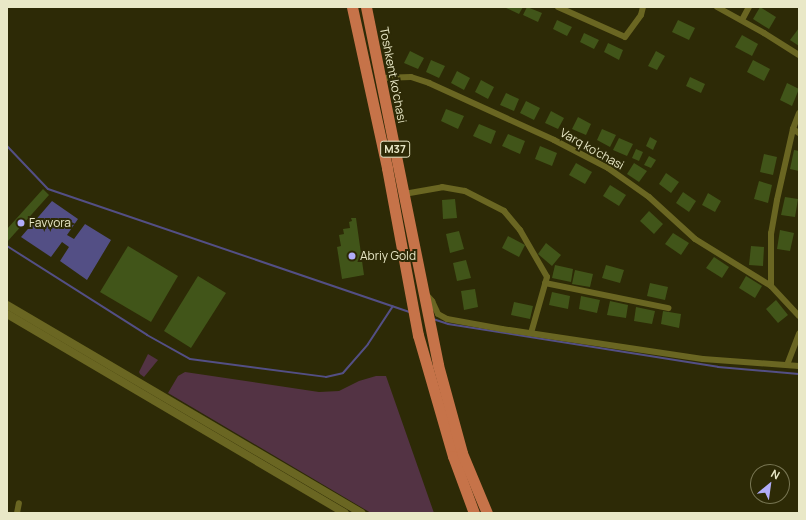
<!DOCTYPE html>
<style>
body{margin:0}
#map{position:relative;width:806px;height:520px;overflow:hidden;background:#2d2a06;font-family:Manrope,sans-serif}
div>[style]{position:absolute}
.green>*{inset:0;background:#533344}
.water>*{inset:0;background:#534f85}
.stream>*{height:2px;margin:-1px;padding:0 1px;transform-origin:1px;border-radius:1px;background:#534f85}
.building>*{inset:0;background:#415519}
.street>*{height:6px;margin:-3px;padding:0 3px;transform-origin:3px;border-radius:3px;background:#6a6622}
.secondary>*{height:8px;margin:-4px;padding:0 4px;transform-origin:4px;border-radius:4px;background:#6a6622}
.highway>*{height:11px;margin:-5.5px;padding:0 5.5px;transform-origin:5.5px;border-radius:5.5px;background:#c67349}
.dots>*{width:11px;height:11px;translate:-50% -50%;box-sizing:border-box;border:2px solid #2d2a06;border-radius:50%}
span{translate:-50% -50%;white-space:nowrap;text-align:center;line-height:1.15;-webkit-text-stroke:4px #2d2a06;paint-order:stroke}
.shield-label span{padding:1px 3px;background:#2d2a06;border:1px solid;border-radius:3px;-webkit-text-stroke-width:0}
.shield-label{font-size:11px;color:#e9e8c7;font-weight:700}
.street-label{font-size:12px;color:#e9e8c7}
.poi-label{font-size:12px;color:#e9e8c7}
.left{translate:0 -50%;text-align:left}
.frame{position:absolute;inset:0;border:8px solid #e9e8c7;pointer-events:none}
.north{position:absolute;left:750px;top:464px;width:40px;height:40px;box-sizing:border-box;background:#2d2a06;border:1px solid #787653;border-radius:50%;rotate:29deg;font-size:11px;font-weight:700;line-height:16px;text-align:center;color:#e9e8c7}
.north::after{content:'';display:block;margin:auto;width:14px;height:18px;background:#b1adfa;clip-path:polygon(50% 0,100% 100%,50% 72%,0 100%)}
</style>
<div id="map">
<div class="green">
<i style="clip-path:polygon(148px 354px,158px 360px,144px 377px,140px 374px,139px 372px)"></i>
<i style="clip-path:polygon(185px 372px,319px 392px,339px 391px,359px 381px,376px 376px,386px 376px,434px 513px,371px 513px,168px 393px,178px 376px)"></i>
</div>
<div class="water">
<i style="clip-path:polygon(52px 201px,78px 219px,67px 235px,74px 239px,85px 224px,111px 240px,87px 280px,60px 261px,69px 247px,62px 242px,51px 257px,21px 237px)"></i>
</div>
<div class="stream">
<i style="left:7px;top:146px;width:59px;rotate:46.4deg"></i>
<i style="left:48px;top:189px;width:381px;rotate:18.8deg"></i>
<i style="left:7px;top:246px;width:166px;rotate:32.4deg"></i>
<i style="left:147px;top:335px;width:49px;rotate:29.2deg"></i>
<i style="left:190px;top:359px;width:137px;rotate:7.5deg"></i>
<i style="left:326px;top:377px;width:17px;rotate:-13deg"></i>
<i style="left:343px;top:373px;width:38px;rotate:-49deg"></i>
<i style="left:368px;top:344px;width:45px;rotate:-56.7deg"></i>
<i style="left:433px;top:319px;width:16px;rotate:18deg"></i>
<i style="left:448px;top:324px;width:273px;rotate:9deg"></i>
<i style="left:718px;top:367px;width:81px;rotate:4.9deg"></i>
</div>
<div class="building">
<i style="clip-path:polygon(504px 7px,523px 7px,519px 14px)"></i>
<i style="clip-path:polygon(527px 7px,542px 13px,538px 22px,523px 15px)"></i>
<i style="clip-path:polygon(760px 7px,776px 17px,769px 29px,753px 19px)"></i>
<i style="clip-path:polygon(557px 20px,572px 27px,567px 36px,553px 29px)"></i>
<i style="clip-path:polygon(678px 20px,695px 28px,689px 40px,672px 32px)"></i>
<i style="clip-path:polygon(799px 28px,799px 46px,790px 40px)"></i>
<i style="clip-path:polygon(584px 33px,599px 40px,594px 49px,580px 42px)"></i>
<i style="clip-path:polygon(742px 35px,758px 44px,752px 56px,735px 47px)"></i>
<i style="clip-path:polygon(608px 43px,623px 50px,619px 60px,604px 52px)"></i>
<i style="clip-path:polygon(410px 51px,424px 58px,418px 69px,404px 63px)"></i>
<i style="clip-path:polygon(656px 51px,665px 56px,657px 70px,648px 66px)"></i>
<i style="clip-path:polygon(431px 60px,445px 66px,439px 78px,426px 72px)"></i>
<i style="clip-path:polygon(753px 60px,770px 69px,764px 81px,747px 72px)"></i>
<i style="clip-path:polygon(457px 71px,470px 78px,464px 90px,451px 83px)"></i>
<i style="clip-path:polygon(690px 77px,705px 84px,701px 93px,686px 86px)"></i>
<i style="clip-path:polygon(481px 80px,494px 87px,488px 99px,475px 92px)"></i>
<i style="clip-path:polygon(787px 83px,799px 89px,792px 106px,780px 100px)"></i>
<i style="clip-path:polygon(506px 93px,519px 99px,514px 111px,500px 105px)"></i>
<i style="clip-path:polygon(526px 101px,540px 108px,534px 120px,520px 113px)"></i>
<i style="clip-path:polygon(446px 109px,464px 116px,458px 129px,441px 121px)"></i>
<i style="clip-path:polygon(551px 111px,564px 118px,558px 129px,545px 123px)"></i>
<i style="clip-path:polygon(578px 117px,591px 124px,586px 135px,572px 129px)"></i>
<i style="clip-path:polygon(479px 124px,496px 131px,491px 144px,473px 136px)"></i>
<i style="clip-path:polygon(602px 129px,616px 135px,610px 147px,597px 140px)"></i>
<i style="clip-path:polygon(508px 134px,525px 141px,520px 154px,502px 146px)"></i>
<i style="clip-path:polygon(650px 137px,657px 141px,653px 150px,646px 146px)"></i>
<i style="clip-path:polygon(619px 138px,633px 144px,627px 156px,613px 150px)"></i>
<i style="clip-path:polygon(540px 146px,557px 153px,552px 166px,535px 159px)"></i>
<i style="clip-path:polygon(636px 149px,643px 152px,639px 161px,632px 158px)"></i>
<i style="clip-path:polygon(794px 150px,799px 151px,799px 171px,790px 169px)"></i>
<i style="clip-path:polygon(764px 154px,777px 157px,773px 175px,760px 172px)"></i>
<i style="clip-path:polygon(649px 156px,656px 160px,651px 168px,644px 165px)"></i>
<i style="clip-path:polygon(576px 163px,592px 172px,585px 184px,569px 175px)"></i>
<i style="clip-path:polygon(634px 163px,647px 171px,639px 182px,627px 174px)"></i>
<i style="clip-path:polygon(666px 173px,679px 182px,671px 193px,659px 184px)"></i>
<i style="clip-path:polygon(759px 181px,772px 185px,768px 203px,754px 199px)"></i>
<i style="clip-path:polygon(610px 185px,626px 195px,619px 206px,603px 196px)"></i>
<i style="clip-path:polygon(43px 189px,49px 195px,7px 242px,7px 229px)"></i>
<i style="clip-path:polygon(683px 192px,696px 201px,689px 212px,676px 203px)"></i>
<i style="clip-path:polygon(708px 193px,721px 201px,715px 212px,702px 205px)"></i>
<i style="clip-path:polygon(785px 197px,798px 199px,795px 217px,781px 215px)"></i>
<i style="clip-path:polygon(455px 199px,457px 218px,443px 219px,442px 200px)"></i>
<i style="clip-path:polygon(649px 211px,663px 224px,654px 234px,640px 221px)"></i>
<i style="clip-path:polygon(351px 218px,356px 218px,364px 275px,342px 279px,337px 247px,341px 246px,339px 235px,344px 234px,343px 229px,350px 228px,349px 222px,352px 221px)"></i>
<i style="clip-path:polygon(780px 230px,794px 233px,790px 251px,777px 249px)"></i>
<i style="clip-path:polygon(459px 231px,464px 249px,450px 253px,446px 234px)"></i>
<i style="clip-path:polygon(673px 233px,689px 243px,681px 255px,665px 244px)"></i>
<i style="clip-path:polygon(508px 236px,525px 245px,519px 257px,502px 248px)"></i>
<i style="clip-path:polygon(546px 243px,561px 255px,552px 266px,538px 254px)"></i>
<i style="clip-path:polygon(128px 246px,178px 276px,151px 322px,100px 292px)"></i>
<i style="clip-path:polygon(751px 246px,764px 247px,763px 266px,749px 265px)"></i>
<i style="clip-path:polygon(714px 257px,729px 267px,722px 278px,706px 268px)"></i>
<i style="clip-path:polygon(466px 260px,471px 278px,457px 281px,453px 263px)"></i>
<i style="clip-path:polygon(555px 265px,573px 269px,571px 282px,552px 278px)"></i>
<i style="clip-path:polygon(606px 265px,624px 270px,620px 283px,602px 278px)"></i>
<i style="clip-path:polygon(575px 270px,593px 274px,590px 287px,572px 284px)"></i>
<i style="clip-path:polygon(198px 276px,226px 293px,191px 348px,164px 331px)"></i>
<i style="clip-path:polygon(746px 276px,762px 286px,755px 298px,739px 288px)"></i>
<i style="clip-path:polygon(650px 283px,668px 287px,665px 300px,647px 296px)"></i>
<i style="clip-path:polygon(475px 289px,478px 307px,464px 310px,461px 291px)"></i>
<i style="clip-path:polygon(552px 292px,570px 296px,568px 309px,549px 305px)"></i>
<i style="clip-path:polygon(581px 296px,600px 300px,597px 313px,579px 309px)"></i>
<i style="clip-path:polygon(776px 300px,788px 315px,778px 323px,766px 309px)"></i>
<i style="clip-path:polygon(610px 301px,628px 305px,626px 318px,607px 315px)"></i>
<i style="clip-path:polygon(514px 302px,533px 306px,530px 319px,511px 315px)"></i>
<i style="clip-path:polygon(636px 307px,655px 311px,652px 324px,634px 321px)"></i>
<i style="clip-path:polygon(663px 311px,681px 314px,679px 328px,661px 324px)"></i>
</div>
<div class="street">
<i style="left:558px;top:7px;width:73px;rotate:24.1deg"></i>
<i style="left:625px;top:37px;width:27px;rotate:-54deg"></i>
<i style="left:641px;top:15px;width:8px;rotate:-76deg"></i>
<i style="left:717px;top:7px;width:54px;rotate:29deg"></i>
<i style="left:764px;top:33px;width:41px;rotate:32.2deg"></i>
<i style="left:742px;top:20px;width:15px;rotate:-62deg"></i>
<i style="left:381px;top:78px;width:30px;rotate:-2deg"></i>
<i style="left:411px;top:77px;width:19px;rotate:18deg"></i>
<i style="left:429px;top:83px;width:137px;rotate:24.5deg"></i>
<i style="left:554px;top:140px;width:61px;rotate:27.4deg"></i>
<i style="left:608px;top:168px;width:50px;rotate:35.3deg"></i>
<i style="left:649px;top:197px;width:62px;rotate:42.4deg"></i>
<i style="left:695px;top:239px;width:89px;rotate:31.7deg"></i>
<i style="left:799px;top:113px;width:17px;rotate:111deg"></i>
<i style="left:793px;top:129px;width:7px;rotate:34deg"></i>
<i style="left:793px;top:129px;width:73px;rotate:102.7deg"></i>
<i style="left:777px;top:200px;width:34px;rotate:100deg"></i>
<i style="left:771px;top:233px;width:53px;rotate:90deg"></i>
<i style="left:771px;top:286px;width:41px;rotate:47deg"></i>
<i style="left:404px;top:194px;width:39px;rotate:-10deg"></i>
<i style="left:442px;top:187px;width:23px;rotate:10deg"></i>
<i style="left:465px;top:191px;width:44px;rotate:27.1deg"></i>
<i style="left:504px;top:211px;width:25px;rotate:50deg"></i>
<i style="left:520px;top:230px;width:54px;rotate:60.1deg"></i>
<i style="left:547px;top:277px;width:58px;rotate:105.9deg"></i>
<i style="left:545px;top:283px;width:126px;rotate:11.5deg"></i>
<i style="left:425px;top:293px;width:11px;rotate:49deg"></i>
<i style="left:432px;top:301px;width:14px;rotate:65deg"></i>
<i style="left:438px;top:314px;width:10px;rotate:29deg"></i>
<i style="left:447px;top:319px;width:56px;rotate:10.3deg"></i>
<i style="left:502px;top:329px;width:203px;rotate:8.5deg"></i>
<i style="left:703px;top:359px;width:96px;rotate:4.2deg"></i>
<i style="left:787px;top:365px;width:34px;rotate:-69deg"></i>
<i style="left:17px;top:513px;width:10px;rotate:-79deg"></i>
</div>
<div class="secondary">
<i style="left:7px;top:305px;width:411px;rotate:30.4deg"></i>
<i style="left:7px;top:314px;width:392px;rotate:30.5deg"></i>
</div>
<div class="highway">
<i style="left:352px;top:7px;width:165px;rotate:77.7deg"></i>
<i style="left:387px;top:168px;width:170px;rotate:79.5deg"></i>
<i style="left:418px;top:335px;width:126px;rotate:73.9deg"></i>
<i style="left:453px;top:456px;width:61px;rotate:69.8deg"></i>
<i style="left:366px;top:7px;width:365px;rotate:78.6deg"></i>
<i style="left:438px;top:365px;width:91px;rotate:74.7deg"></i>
<i style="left:462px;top:453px;width:65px;rotate:67.4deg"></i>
</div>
<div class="dots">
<i style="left:21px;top:223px;background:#b1adfa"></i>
<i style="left:352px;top:256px;background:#b1adfa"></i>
</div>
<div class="shield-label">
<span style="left:395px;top:149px">M37</span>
</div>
<div class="street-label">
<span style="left:393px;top:75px;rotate:79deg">Toshkent ko'chasi</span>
<span style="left:592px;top:149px;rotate:29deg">Varq ko'chasi</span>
</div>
<div class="poi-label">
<span class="left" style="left:29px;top:223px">Favvora</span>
<span class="left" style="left:360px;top:256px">Abriy Gold</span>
</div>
<div class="frame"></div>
<div class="north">N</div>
</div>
